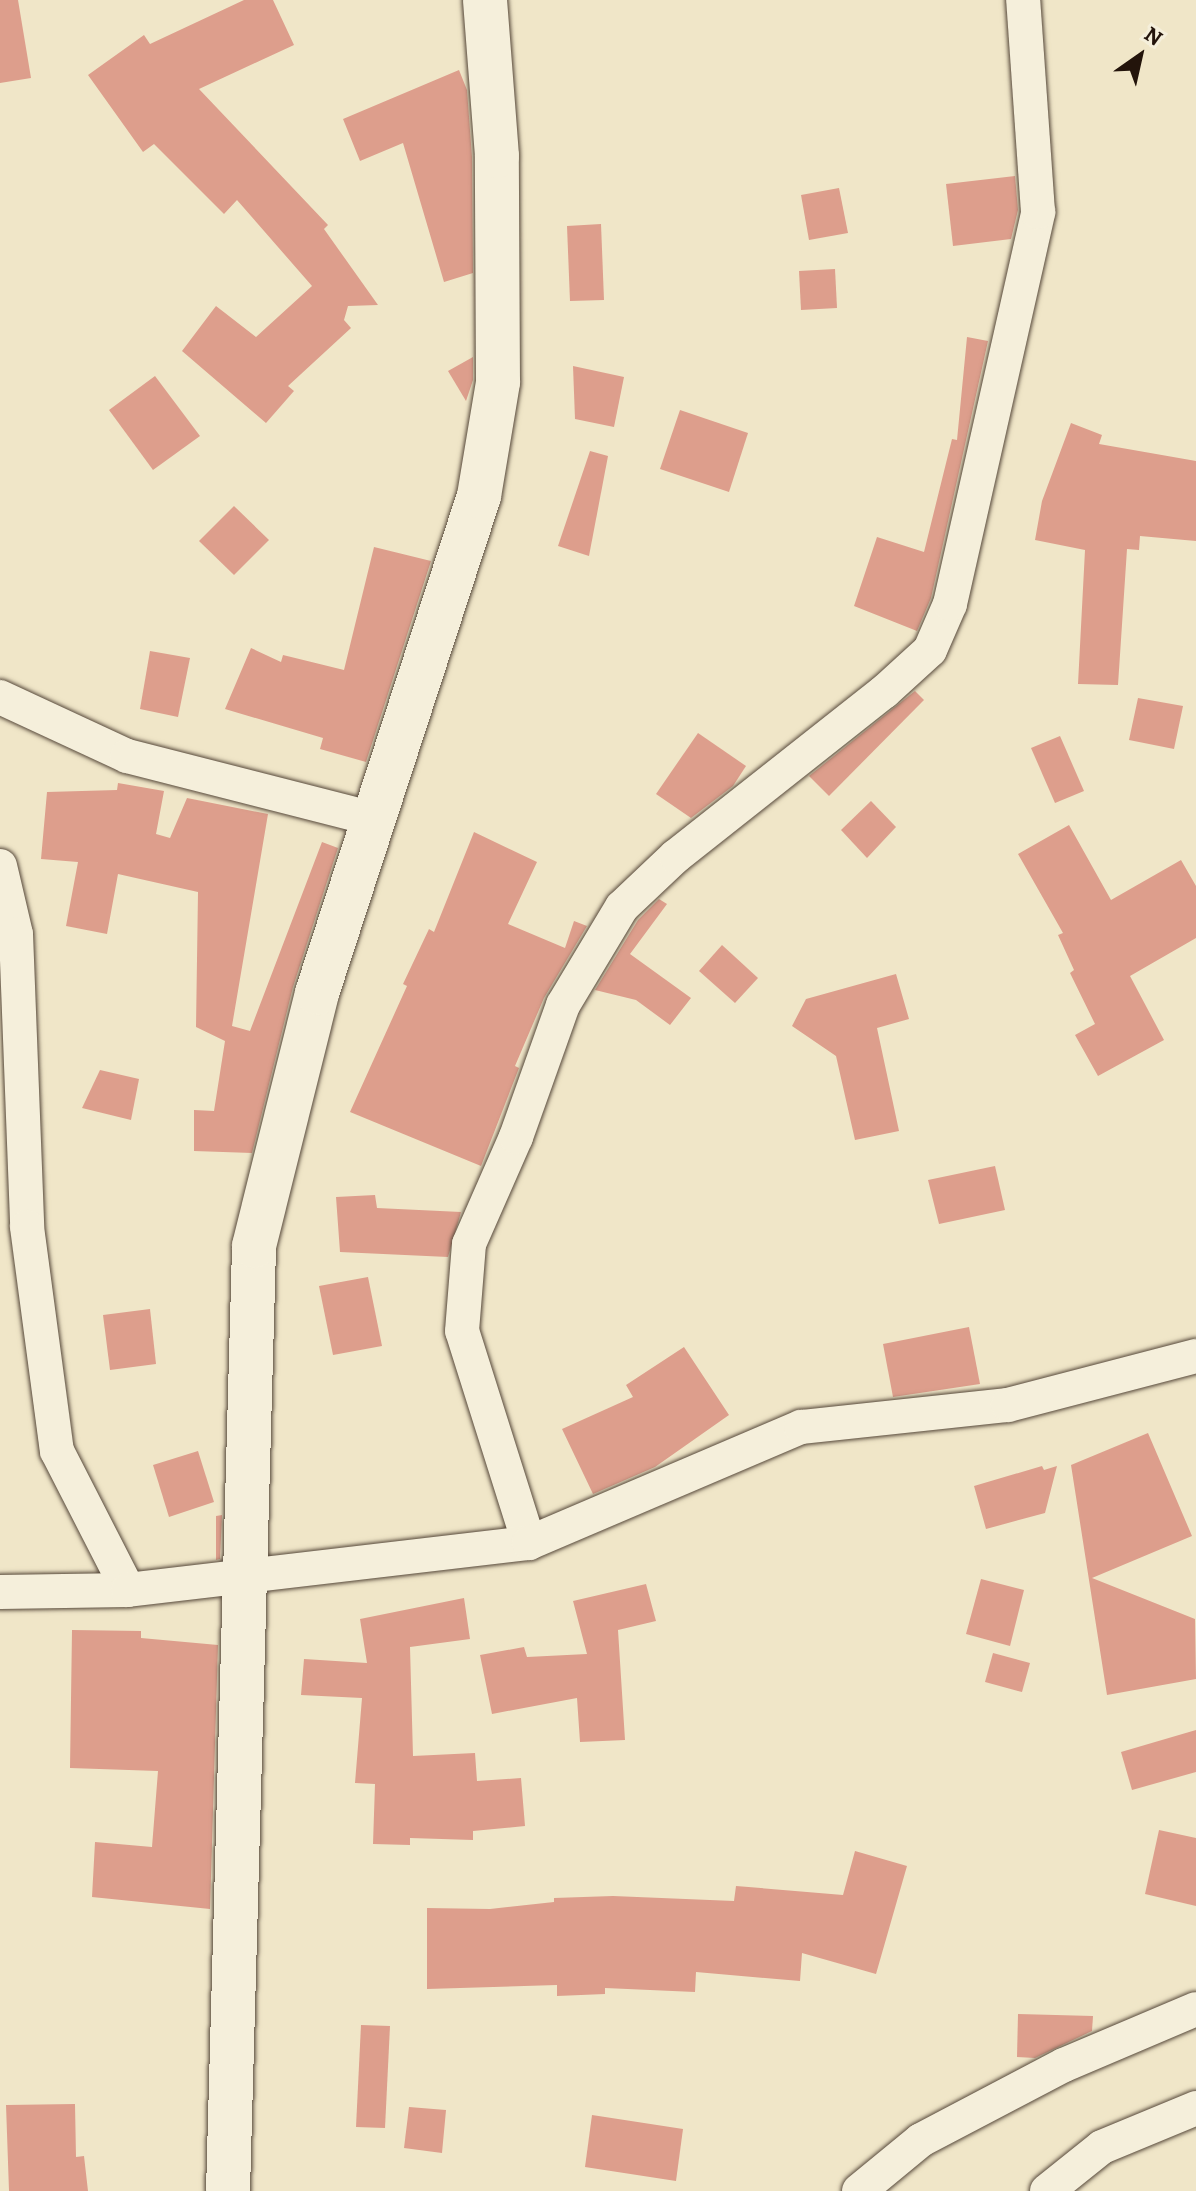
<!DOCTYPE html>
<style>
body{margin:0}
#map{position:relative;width:1196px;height:2191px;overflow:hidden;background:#f0e6c8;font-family:Alegreya,serif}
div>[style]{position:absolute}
.building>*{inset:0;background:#dd9e8c}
.roads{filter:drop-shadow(0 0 2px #56483a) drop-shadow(0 0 2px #56483a)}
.street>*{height:34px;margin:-17px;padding:0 17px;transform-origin:17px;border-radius:17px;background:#f5efdb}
.secondary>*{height:44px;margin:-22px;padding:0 22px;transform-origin:22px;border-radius:22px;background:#f5efdb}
span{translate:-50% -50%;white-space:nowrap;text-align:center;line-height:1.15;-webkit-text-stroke:6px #f5efdb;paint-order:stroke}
.north{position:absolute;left:1100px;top:16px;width:80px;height:80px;-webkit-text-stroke:6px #f5efdb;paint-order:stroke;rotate:34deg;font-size:22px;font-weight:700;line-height:32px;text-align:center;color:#23140b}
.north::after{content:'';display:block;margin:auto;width:28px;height:36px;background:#23140b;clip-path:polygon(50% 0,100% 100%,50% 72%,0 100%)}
</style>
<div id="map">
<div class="building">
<i style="clip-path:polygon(0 0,18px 0,31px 78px,0 83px)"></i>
<i style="clip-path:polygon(244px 0,273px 0,294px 45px,199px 89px,328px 225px,324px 229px,378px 305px,348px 306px,344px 320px,351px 328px,288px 386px,294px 391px,266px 423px,182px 351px,216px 306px,256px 337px,312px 286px,237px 200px,224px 214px,154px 144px,143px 152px,88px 75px,144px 35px,150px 44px)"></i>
<i style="clip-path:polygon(459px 70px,467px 90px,472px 157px,473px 273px,444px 282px,403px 143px,360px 161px,343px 119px)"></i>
<i style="clip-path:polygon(1015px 176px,1018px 210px,1011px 239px,953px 246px,946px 184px)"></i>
<i style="clip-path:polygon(839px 188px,848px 233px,809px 240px,801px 195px)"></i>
<i style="clip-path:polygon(601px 224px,604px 300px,570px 301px,567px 226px)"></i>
<i style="clip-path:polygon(835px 269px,837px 308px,801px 310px,799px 271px)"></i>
<i style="clip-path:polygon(967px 337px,988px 341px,931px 598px,917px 631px,854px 606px,877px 537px,924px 552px,952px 439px,957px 440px)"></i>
<i style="clip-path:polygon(473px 357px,473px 380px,466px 401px,448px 371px)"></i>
<i style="clip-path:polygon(573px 366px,624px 377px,614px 427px,575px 419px)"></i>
<i style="clip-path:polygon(155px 376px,200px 436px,153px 470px,109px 410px)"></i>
<i style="clip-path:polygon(680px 410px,748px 433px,729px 492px,660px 469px)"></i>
<i style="clip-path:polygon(1071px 423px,1102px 435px,1099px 444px,1196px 461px,1196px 541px,1140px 536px,1139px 550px,1127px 549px,1118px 685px,1078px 684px,1085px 550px,1035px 540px,1042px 501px)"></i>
<i style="clip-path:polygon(590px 451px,608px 456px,589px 556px,558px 546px)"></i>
<i style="clip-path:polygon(234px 506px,269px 540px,234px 575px,199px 541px)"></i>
<i style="clip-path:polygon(374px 547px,431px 561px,366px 762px,320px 749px,323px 738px,225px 709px,251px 648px,281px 662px,283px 655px,344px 670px)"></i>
<i style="clip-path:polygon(150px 651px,190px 658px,178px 717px,140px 709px)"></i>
<i style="clip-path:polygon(915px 691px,924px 700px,829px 796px,809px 776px)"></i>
<i style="clip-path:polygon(1138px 698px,1183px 706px,1174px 749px,1129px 740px)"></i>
<i style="clip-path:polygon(698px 733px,746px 766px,733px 786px,691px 818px,656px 794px)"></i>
<i style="clip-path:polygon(1060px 736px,1084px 791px,1055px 803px,1031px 748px)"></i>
<i style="clip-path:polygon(118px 783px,164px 791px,156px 834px,170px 838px,187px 798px,268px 814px,232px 1026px,250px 1031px,322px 842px,338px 848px,293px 987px,252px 1153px,194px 1151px,194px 1110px,214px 1111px,225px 1041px,196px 1027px,198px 892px,118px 874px,107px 934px,66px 926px,78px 862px,41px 859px,47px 792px,117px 790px)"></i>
<i style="clip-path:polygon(871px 801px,896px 827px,867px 858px,841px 830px)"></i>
<i style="clip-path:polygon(1069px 825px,1111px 900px,1181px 860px,1196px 886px,1196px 938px,1130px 976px,1164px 1040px,1098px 1076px,1075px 1035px,1095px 1024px,1070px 973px,1074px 970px,1058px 935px,1063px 933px,1018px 854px)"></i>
<i style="clip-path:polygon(474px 832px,537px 862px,508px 924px,565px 948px,574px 921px,587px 926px,544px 998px,515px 1066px,519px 1068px,481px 1166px,350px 1112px,407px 986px,403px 984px,429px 929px,434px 932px)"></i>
<i style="clip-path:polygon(659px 899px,667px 904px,630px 954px,691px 998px,670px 1025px,636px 1000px,595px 990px,638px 920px)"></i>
<i style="clip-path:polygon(722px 945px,758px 978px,735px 1003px,699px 971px)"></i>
<i style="clip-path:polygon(896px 974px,909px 1019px,877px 1028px,899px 1131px,855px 1140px,836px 1056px,792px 1026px,806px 999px)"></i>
<i style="clip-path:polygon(100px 1070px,139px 1079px,131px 1120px,82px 1108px)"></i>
<i style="clip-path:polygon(995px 1166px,1005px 1210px,939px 1224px,928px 1180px)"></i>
<i style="clip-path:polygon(375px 1195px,377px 1208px,461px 1212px,448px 1257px,340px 1252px,336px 1197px)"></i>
<i style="clip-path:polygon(368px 1277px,382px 1346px,333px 1355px,319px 1286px)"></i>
<i style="clip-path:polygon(150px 1309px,156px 1364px,110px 1370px,103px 1315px)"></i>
<i style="clip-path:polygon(969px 1327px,980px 1384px,893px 1397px,883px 1344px)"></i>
<i style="clip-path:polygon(684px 1347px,729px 1415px,655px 1467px,593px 1494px,562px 1429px,633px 1397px,626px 1385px)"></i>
<i style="clip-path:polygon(1148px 1433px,1192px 1536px,1092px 1578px,1195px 1619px,1196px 1679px,1107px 1695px,1071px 1465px)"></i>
<i style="clip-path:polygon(198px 1451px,214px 1502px,169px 1517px,153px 1465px)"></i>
<i style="clip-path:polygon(1042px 1466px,1044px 1470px,1057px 1466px,1045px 1513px,986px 1529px,974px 1486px)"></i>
<i style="clip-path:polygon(222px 1515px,220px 1559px,216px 1560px,216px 1516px)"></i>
<i style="clip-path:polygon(981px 1579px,1024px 1590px,1010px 1646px,966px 1634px)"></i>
<i style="clip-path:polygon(646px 1584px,656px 1621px,618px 1630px,625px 1740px,580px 1742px,577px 1698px,492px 1714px,480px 1655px,524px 1647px,527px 1657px,587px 1654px,573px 1601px)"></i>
<i style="clip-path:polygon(464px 1598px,470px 1639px,410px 1647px,413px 1756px,475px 1753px,477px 1781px,521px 1778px,525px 1826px,473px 1831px,473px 1840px,410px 1838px,410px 1845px,373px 1844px,375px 1784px,355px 1783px,362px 1698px,301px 1695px,304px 1659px,367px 1663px,360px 1619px)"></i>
<i style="clip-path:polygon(72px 1630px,141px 1631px,141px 1638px,218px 1645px,210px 1909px,92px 1897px,95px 1842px,152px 1847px,158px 1771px,70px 1768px)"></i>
<i style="clip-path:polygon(993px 1653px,1030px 1663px,1022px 1692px,985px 1682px)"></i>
<i style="clip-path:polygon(1196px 1730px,1196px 1772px,1132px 1790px,1121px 1752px)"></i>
<i style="clip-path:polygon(1159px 1830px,1196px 1838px,1196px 1906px,1145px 1894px)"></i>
<i style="clip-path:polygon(855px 1851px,907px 1866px,876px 1974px,802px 1953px,800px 1981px,696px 1972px,695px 1992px,605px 1988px,605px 1994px,557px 1996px,557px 1985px,427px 1989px,427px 1908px,490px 1909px,554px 1902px,554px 1898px,613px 1896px,734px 1901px,736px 1886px,843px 1895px)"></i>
<i style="clip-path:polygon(1018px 2014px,1093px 2016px,1092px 2031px,1035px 2058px,1017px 2057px)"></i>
<i style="clip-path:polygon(361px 2025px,390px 2026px,385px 2128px,356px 2127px)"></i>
<i style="clip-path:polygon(75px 2104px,76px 2157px,84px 2156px,88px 2191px,9px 2191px,6px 2105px)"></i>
<i style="clip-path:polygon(409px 2107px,446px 2110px,442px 2153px,404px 2148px)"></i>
<i style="clip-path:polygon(592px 2115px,683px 2129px,676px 2181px,585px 2167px)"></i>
</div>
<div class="roads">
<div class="street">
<i style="left:0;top:697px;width:140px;rotate:24.9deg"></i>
<i style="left:127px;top:756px;width:256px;rotate:14.3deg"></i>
<i style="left:0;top:866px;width:70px;rotate:76.8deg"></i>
<i style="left:16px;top:934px;width:293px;rotate:87.8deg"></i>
<i style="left:27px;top:1227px;width:226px;rotate:82.4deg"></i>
<i style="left:57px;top:1451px;width:156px;rotate:62.9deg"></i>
<i style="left:529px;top:1543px;width:222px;rotate:-107.5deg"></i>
<i style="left:462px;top:1331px;width:87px;rotate:-85.4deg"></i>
<i style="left:469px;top:1244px;width:117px;rotate:-66.3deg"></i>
<i style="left:516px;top:1137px;width:140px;rotate:-70.4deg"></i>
<i style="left:563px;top:1005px;width:114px;rotate:-59deg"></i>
<i style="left:622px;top:907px;width:74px;rotate:-43.4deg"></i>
<i style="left:676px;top:856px;width:265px;rotate:-38.3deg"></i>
<i style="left:884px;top:692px;width:62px;rotate:-42.4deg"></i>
<i style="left:930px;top:650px;width:50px;rotate:-66.5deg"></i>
<i style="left:950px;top:604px;width:402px;rotate:-77.3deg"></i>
<i style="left:1038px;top:212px;width:213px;rotate:-94deg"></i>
<i style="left:0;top:1592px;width:128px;rotate:-0.9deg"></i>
<i style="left:128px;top:1590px;width:404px;rotate:-6.7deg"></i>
<i style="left:529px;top:1543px;width:296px;rotate:-23.1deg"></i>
<i style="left:801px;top:1427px;width:208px;rotate:-6.1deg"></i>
<i style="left:1008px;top:1405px;width:194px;rotate:-14.6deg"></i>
<i style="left:859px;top:2191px;width:80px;rotate:-39.4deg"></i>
<i style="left:921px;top:2140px;width:161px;rotate:-27.7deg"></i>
<i style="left:1064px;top:2065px;width:143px;rotate:-23deg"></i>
<i style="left:1047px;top:2191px;width:70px;rotate:-38.7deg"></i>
<i style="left:1102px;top:2147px;width:102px;rotate:-22.5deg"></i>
</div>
<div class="secondary">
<i style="left:228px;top:2191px;width:945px;rotate:-88.42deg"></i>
<i style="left:254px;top:1246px;width:261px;rotate:-76deg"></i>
<i style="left:317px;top:993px;width:523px;rotate:-71.95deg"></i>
<i style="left:479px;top:496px;width:116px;rotate:-80.5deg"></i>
<i style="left:498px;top:382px;width:226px;rotate:-90.3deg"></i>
<i style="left:497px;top:156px;width:156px;rotate:-94.4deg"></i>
</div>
</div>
<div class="north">N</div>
</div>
